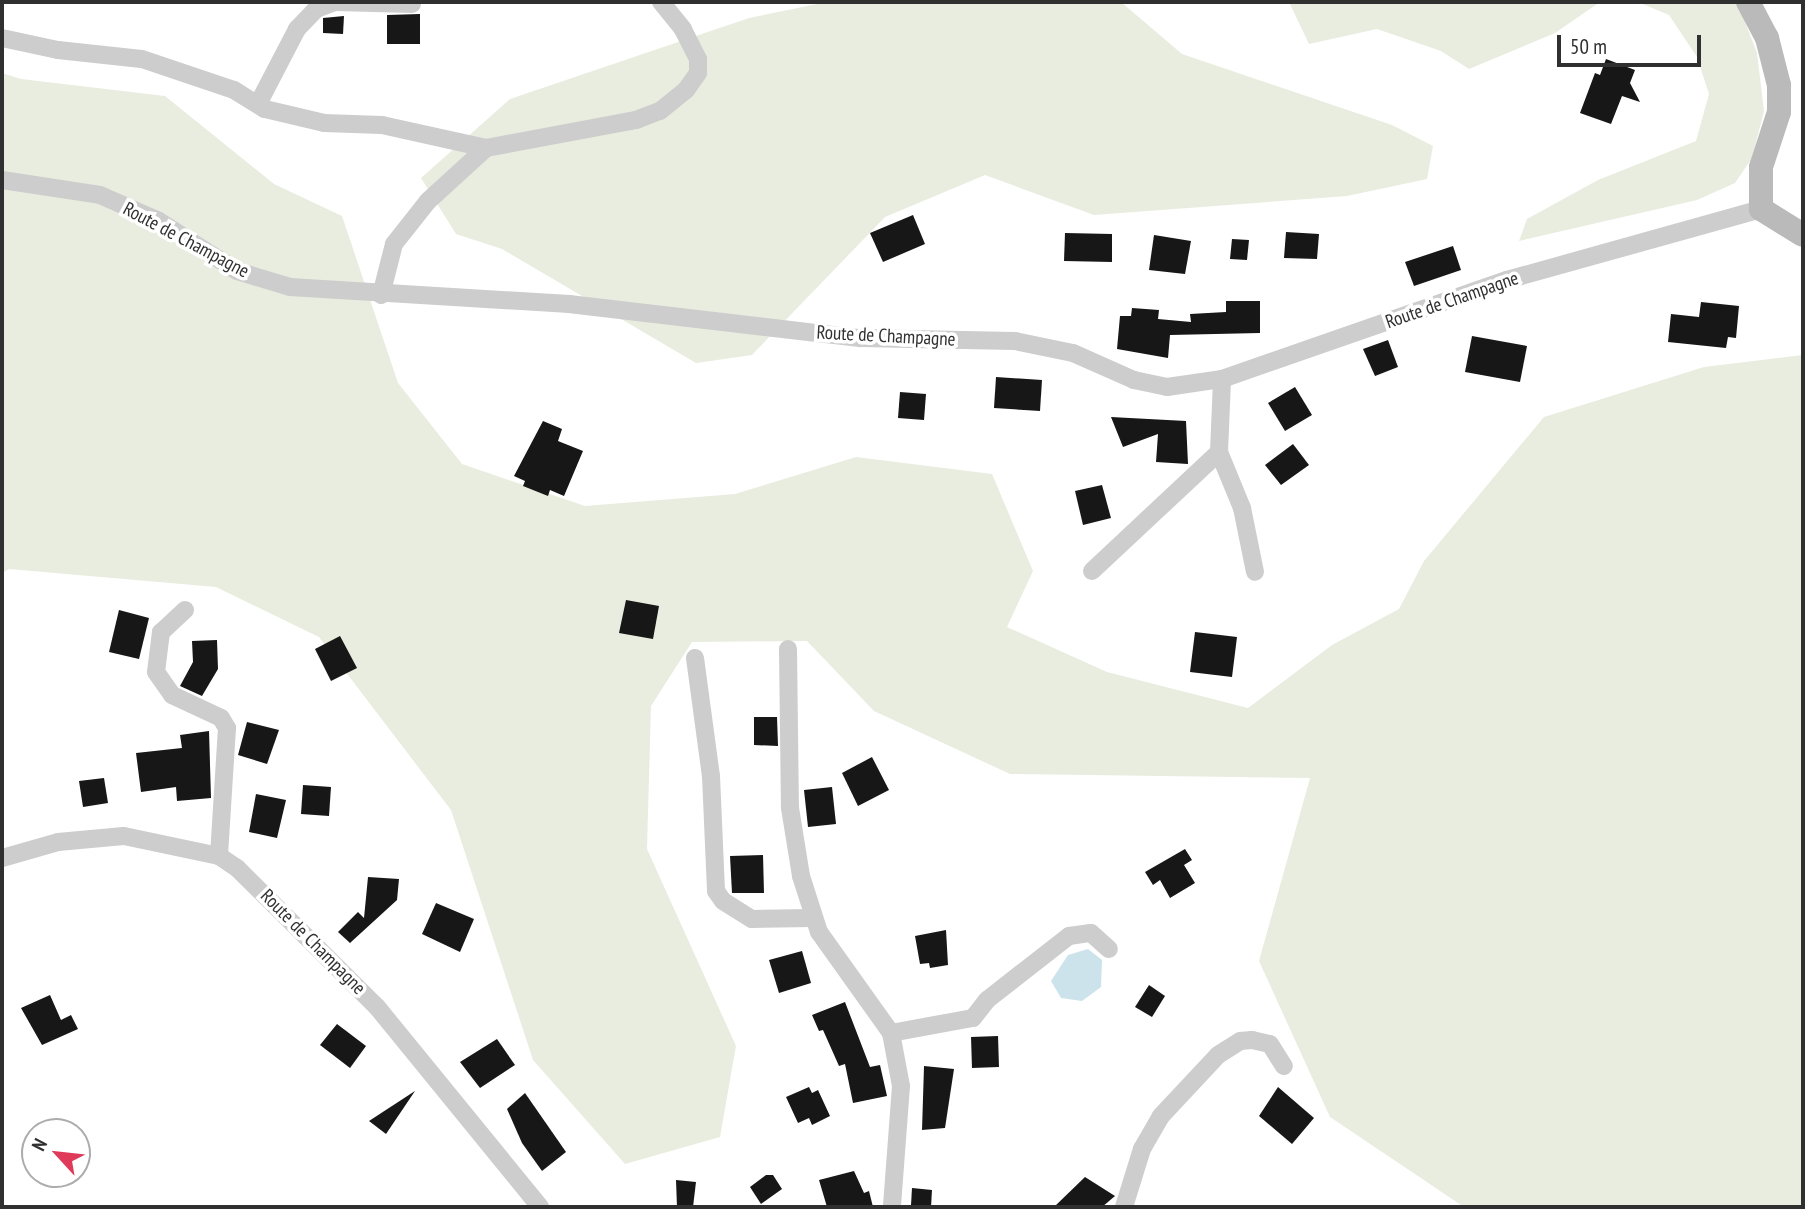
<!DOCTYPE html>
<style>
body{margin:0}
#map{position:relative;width:1805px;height:1209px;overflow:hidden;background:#fff;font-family:"PT Sans Narrow",sans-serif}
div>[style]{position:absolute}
.green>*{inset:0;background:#e8eddf}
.water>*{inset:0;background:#cce3eb}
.building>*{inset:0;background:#171717}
.street>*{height:18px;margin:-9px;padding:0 9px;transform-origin:9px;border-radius:9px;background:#cdcdcd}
.secondary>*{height:24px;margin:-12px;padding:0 12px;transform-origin:12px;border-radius:12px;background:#bababa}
span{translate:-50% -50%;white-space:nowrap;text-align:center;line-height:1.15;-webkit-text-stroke:7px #fff;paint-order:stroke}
.street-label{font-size:19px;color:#303030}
.frame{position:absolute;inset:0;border:4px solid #303030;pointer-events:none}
.north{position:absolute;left:21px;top:1118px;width:70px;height:70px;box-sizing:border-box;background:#fff;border:2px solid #acacac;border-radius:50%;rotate:297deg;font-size:19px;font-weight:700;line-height:28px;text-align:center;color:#303030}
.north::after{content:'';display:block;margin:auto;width:24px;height:32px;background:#e03a5a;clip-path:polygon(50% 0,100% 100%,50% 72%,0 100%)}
.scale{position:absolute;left:1557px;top:35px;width:144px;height:32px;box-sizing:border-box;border:4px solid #303030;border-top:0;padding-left:9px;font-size:21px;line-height:24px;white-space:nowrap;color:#303030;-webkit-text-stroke:5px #fff;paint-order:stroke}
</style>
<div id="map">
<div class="green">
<i style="clip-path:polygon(827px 2px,1121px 2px,1182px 54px,1392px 125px,1433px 146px,1427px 179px,1347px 196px,1094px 215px,985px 175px,885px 217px,752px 355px,696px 363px,502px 249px,456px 234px,421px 178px,510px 99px,749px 18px)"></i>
<i style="clip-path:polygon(1289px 2px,1600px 2px,1555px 33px,1469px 69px,1441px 51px,1377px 29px,1309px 44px)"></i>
<i style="clip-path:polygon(1638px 2px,1734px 2px,1739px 6px,1757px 53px,1764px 111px,1752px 158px,1735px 183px,1697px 200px,1519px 241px,1527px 219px,1598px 180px,1696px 141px,1709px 94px,1697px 57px,1669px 15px)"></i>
<i style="clip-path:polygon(2px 73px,21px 79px,165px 96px,274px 184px,342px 216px,398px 383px,462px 464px,585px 506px,735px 494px,856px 457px,992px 474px,1033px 571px,1007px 627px,1107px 672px,1248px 708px,1332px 645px,1399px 609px,1424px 561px,1544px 417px,1704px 367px,1803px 355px,1803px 1207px,1464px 1207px,1330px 1117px,1259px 961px,1310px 778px,1010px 774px,874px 711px,807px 641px,692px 642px,651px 706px,647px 849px,736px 1046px,720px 1137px,625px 1164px,533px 1060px,451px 810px,319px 637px,216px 587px,9px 569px,2px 573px)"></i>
</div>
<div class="water">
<i style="clip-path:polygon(1088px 949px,1102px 960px,1101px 987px,1082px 1001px,1061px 998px,1051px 981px,1068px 955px)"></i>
</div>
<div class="building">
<i style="clip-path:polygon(420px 14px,420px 44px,387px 44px,387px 15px)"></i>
<i style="clip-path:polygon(344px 16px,343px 34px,323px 33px,323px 18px)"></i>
<i style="clip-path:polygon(1606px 59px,1635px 70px,1630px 83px,1640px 102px,1622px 96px,1611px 124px,1580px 113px,1595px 73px,1600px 75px)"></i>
<i style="clip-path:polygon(913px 215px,925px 244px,883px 262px,870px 233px)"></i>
<i style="clip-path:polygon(1286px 232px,1319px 234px,1317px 259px,1284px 258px)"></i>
<i style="clip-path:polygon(1065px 233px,1112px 234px,1112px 262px,1064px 261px)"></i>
<i style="clip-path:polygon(1154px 235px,1191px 241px,1185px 274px,1149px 270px)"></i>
<i style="clip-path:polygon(1232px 239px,1249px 240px,1247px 260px,1230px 259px)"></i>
<i style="clip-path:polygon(1453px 246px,1461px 270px,1414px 286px,1405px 262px)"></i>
<i style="clip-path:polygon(1226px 301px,1260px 301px,1260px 333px,1170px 335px,1168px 358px,1117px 349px,1120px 316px,1131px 316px,1132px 308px,1159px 310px,1158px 319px,1191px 322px,1190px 314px,1226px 312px)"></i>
<i style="clip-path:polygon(1701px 302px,1739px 306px,1736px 338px,1728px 337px,1726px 348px,1668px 342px,1671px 314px,1699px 317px)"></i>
<i style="clip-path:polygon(1472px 336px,1527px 346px,1520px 382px,1465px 372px)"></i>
<i style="clip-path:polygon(1388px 340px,1398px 367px,1375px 376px,1363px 349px)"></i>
<i style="clip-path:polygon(996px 377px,1042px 380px,1040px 411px,994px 408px)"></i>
<i style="clip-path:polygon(1295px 387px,1312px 415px,1285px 431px,1268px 403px)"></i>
<i style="clip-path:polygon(900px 392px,926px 394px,924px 420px,898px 418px)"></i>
<i style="clip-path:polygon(1111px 417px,1186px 421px,1188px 464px,1156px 462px,1158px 434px,1123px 447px)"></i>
<i style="clip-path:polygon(543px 421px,562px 429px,558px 441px,583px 451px,564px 496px,550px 490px,548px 496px,523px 486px,525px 481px,514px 476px)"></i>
<i style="clip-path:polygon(1293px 444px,1309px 465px,1281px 485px,1265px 465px)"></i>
<i style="clip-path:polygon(1102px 485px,1111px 518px,1083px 525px,1075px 491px)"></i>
<i style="clip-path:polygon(626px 600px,659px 606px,653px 639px,619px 633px)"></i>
<i style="clip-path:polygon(119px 610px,149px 618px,139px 659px,109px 652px)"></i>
<i style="clip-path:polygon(1195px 632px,1237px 637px,1232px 677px,1190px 672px)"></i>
<i style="clip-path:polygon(340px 636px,357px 668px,331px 681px,315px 649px)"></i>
<i style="clip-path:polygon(217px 640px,218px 669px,202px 696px,180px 686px,193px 662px,192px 641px)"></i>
<i style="clip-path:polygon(754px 717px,777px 717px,778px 746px,754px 745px)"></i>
<i style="clip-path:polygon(247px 722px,279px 730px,267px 764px,238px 755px)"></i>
<i style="clip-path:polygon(209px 731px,211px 798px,177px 801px,176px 787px,141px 792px,136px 753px,182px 748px,180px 735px)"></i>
<i style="clip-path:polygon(872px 757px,889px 790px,858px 806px,842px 773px)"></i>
<i style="clip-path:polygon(104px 778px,108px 803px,83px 807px,79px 781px)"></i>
<i style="clip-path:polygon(303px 785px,331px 787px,329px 816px,301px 814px)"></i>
<i style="clip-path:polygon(832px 787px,836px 824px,808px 827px,804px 790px)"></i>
<i style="clip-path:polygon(256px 794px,286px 800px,277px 838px,249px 832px)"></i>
<i style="clip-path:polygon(1185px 849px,1192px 860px,1184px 865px,1195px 883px,1170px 898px,1160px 880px,1153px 885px,1145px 872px)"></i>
<i style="clip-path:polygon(763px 855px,764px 893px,732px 893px,730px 856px)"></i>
<i style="clip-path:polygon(368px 877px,399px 879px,397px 900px,350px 943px,338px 932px,358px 912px,364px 918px)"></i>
<i style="clip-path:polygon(436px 903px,474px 919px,460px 952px,422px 934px)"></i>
<i style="clip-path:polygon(946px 930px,948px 965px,930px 968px,929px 963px,920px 964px,915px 936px)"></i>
<i style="clip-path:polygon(802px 951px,811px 983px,779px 993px,769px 960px)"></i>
<i style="clip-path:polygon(1149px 985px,1165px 996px,1152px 1017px,1135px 1007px)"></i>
<i style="clip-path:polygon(50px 995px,61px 1020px,71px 1015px,78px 1029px,42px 1045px,21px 1008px)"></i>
<i style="clip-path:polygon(845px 1002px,870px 1067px,880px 1065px,887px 1096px,853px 1103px,845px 1064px,839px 1066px,823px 1030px,819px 1031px,812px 1015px)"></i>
<i style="clip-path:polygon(337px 1024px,366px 1046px,350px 1068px,320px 1045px)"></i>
<i style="clip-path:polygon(998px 1036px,999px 1067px,972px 1068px,971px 1037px)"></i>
<i style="clip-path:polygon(497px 1039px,515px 1065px,480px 1088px,460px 1062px)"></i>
<i style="clip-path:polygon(924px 1066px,954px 1069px,945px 1128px,922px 1130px)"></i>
<i style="clip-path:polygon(809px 1087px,812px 1093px,818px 1090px,830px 1116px,812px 1125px,809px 1118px,798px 1123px,786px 1097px)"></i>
<i style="clip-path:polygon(1278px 1087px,1314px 1118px,1292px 1144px,1259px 1116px)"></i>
<i style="clip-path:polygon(415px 1091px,386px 1134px,369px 1121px)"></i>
<i style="clip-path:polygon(525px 1093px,566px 1152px,542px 1171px,522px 1143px,507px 1109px)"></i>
<i style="clip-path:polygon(854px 1171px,864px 1193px,869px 1191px,873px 1207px,827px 1207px,819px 1180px)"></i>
<i style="clip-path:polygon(766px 1175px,773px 1175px,782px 1189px,761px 1204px,750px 1187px)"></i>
<i style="clip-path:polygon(1085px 1177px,1115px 1196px,1102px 1207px,1054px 1207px)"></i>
<i style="clip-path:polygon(676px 1180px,696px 1182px,693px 1207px,677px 1207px)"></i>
<i style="clip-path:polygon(912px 1188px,932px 1190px,931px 1207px,911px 1205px)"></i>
</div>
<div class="street">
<i style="left:2px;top:38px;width:57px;rotate:12.1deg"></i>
<i style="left:58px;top:50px;width:84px;rotate:6.1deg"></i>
<i style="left:142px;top:59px;width:97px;rotate:18.6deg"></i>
<i style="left:234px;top:90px;width:36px;rotate:32deg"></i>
<i style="left:265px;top:109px;width:61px;rotate:13.3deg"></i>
<i style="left:324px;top:123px;width:58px;rotate:2deg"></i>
<i style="left:382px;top:125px;width:107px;rotate:12.5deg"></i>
<i style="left:258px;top:104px;width:85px;rotate:-62.5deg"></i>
<i style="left:297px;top:29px;width:28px;rotate:-46deg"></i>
<i style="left:316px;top:9px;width:20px;rotate:-20deg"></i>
<i style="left:335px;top:2px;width:77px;rotate:1.5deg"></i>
<i style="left:2px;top:180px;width:99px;rotate:8.7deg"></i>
<i style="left:100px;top:195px;width:64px;rotate:23.8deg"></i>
<i style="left:159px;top:221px;width:93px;rotate:32.7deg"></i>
<i style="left:237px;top:271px;width:55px;rotate:16.8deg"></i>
<i style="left:290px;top:287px;width:280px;rotate:3.5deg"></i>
<i style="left:569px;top:304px;width:293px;rotate:6.7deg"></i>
<i style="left:860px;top:338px;width:155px;rotate:1.1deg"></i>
<i style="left:1015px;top:341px;width:59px;rotate:11.7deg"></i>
<i style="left:1073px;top:353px;width:67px;rotate:23.9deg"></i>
<i style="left:1134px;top:380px;width:34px;rotate:12deg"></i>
<i style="left:1167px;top:387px;width:56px;rotate:-8.3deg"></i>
<i style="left:1222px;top:379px;width:302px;rotate:-19.2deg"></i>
<i style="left:1507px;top:280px;width:264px;rotate:-15.6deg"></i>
<i style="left:381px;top:295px;width:53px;rotate:-75.7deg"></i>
<i style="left:394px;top:244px;width:55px;rotate:-51.7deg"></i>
<i style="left:428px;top:201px;width:79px;rotate:-42.4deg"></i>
<i style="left:486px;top:148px;width:153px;rotate:-10.6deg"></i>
<i style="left:636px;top:120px;width:26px;rotate:-21deg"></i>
<i style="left:660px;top:111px;width:33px;rotate:-39deg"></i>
<i style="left:686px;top:90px;width:21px;rotate:-55deg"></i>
<i style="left:698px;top:73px;width:14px;rotate:-90deg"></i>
<i style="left:698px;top:59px;width:34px;rotate:-117deg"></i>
<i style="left:683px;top:29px;width:35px;rotate:-129deg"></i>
<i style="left:1219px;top:452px;width:61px;rotate:67.7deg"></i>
<i style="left:1242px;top:508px;width:65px;rotate:78.5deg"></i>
<i style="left:1092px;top:571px;width:174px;rotate:-43.1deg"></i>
<i style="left:1219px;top:452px;width:73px;rotate:-87.6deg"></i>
<i style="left:185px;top:610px;width:33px;rotate:137deg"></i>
<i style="left:161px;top:632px;width:40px;rotate:97.1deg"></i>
<i style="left:156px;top:672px;width:28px;rotate:55deg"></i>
<i style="left:172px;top:695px;width:54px;rotate:25.1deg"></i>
<i style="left:221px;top:718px;width:12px;rotate:59deg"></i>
<i style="left:227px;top:728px;width:128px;rotate:93.6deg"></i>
<i style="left:788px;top:649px;width:159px;rotate:89.3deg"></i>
<i style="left:790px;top:808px;width:69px;rotate:80.8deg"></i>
<i style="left:801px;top:876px;width:59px;rotate:72.2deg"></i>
<i style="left:819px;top:932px;width:124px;rotate:54.5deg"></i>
<i style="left:891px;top:1033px;width:54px;rotate:79.3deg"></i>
<i style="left:901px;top:1086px;width:121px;rotate:94.3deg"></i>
<i style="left:695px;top:658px;width:119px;rotate:82.3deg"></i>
<i style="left:711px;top:776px;width:115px;rotate:87.5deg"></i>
<i style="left:716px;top:891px;width:12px;rotate:55deg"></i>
<i style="left:723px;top:901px;width:34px;rotate:32deg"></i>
<i style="left:752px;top:919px;width:60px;rotate:-1deg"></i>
<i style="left:2px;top:858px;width:58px;rotate:-15.9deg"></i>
<i style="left:58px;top:842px;width:66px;rotate:-5.2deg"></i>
<i style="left:124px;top:836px;width:97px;rotate:11.9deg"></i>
<i style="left:219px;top:856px;width:22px;rotate:34deg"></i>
<i style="left:237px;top:868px;width:197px;rotate:44.8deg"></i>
<i style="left:377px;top:1007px;width:258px;rotate:50.8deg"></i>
<i style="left:891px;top:1033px;width:83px;rotate:-10.4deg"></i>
<i style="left:973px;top:1018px;width:23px;rotate:-52deg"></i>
<i style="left:987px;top:1000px;width:104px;rotate:-38deg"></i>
<i style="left:1069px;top:936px;width:22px;rotate:-8deg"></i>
<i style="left:1091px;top:933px;width:24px;rotate:42deg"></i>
<i style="left:1124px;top:1207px;width:61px;rotate:-72.8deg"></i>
<i style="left:1142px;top:1149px;width:38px;rotate:-60deg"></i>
<i style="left:1161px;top:1116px;width:83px;rotate:-46.9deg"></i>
<i style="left:1218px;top:1055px;width:26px;rotate:-32deg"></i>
<i style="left:1240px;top:1041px;width:12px;rotate:-5deg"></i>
<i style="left:1252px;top:1040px;width:18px;rotate:13deg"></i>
<i style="left:1270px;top:1044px;width:26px;rotate:58deg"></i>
</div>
<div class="secondary">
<i style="left:1748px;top:2px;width:41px;rotate:62.2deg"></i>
<i style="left:1767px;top:38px;width:49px;rotate:75.7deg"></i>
<i style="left:1779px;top:85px;width:27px;rotate:90deg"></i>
<i style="left:1779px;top:112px;width:58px;rotate:108.1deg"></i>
<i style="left:1761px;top:167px;width:42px;rotate:90deg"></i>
<i style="left:1761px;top:209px;width:49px;rotate:31.8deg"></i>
</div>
<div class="street-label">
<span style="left:186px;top:240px;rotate:28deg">Route de Champagne</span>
<span style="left:1452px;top:300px;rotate:-19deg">Route de Champagne</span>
<span style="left:886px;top:336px;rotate:3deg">Route de Champagne</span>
<span style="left:313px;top:942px;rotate:45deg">Route de Champagne</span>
</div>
<div class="frame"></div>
<div class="north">N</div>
<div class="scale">50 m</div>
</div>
